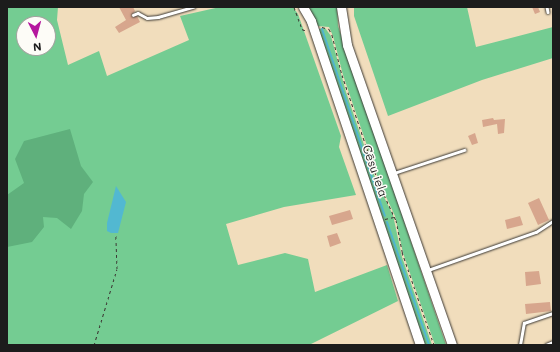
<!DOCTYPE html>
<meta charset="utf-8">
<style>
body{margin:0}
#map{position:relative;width:560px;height:352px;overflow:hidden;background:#f1ddbc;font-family:Mali,sans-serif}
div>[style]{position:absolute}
.green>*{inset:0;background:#74cc92}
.forest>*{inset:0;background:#5fb07c}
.water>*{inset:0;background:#52b8d1}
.stream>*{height:2px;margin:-1px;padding:0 1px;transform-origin:1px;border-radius:1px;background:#52b8d1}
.building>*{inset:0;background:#d7a68d}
.path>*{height:1px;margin-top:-0.5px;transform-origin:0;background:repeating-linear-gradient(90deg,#3c3934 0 3px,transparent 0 6px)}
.roads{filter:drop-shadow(0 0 1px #3c3934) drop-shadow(0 0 1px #3c3934)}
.lane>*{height:2.5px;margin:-1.25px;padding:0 1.25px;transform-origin:1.25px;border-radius:1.25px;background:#fff}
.primary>*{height:9px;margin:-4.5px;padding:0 4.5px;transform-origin:4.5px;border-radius:4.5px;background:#fff}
span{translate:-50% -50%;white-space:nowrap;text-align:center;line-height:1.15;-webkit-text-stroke:3px #fdfcf7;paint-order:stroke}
.street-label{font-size:12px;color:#1c1c1c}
.frame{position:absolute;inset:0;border:8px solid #1c1c1c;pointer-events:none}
.north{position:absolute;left:16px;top:16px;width:40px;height:40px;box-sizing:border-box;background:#fdfcf7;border:1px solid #a3a29f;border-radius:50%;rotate:174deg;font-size:11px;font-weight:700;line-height:16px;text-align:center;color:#1c1c1c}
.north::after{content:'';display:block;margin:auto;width:14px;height:18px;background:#b5179e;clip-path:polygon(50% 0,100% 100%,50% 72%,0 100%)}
</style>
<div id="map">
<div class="green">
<i style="clip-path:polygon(evenodd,7px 7px,58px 7px,57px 20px,68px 65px,99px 51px,107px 76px,189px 40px,180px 16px,220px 7px,293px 7px,298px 14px,341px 136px,339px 147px,356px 195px,284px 207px,226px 224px,238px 265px,285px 253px,308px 259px,315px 292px,387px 265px,398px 301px,309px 345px,7px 345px,7px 7px,24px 24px,48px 24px,48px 48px,24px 48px,24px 24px)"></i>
<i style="clip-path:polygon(309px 7px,337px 7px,338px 26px,446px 345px,435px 345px,403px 253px,395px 216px,380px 184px,343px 75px,333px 36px,329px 27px,317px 26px)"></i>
<i style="clip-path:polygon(354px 7px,467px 7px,476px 47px,553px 27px,553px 58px,482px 80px,388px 116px,354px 16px)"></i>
<i style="clip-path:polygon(325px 28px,331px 36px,346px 92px,377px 183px,393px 215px,402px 257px,432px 345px,425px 345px,318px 29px)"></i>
</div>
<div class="forest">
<i style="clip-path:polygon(70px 129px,81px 166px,93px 182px,84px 194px,82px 211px,71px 229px,57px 218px,43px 217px,44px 227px,32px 242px,7px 247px,7px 195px,24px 183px,15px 159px,24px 141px)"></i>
</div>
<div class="water">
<i style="clip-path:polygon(116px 186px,126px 202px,118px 233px,111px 233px,107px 231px,107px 223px)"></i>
</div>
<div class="stream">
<i style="left:322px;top:29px;width:197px;rotate:71.4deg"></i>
<i style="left:387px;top:222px;width:130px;rotate:71.1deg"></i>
</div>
<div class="building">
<i style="clip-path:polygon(119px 7px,133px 7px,135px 11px,131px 16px,137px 16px,140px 22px,119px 33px,115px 27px,126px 20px)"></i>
<i style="clip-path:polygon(532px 7px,538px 7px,540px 12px,535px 14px)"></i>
<i style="clip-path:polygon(493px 118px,494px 120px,505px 119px,504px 133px,498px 134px,497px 124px,483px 127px,482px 120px)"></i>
<i style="clip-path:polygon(475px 133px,478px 143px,472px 145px,468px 136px)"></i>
<i style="clip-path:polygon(539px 198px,549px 220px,538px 225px,528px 203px)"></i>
<i style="clip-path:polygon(350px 210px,353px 219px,332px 225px,329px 216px)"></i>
<i style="clip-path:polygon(520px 216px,523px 225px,507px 229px,505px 220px)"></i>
<i style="clip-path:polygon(337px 233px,341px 243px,330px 247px,327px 236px)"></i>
<i style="clip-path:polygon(539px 271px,541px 284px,526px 286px,525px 272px)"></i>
<i style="clip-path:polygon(550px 302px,551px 311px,526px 314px,525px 304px)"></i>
</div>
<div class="path">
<i style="left:294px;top:7px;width:23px;rotate:70deg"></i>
<i style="left:302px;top:29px;width:4px;rotate:27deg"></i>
<i style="left:322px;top:27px;width:7px;rotate:16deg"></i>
<i style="left:329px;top:29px;width:7px;rotate:63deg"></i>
<i style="left:332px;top:35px;width:41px;rotate:76deg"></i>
<i style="left:342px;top:75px;width:115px;rotate:71.3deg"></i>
<i style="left:379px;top:184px;width:40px;rotate:65deg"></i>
<i style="left:396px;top:220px;width:33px;rotate:79deg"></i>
<i style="left:402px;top:252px;width:98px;rotate:71deg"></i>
<i style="left:385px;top:219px;width:9px;rotate:-13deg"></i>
<i style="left:94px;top:345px;width:79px;rotate:-73.2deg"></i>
<i style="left:117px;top:269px;width:35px;rotate:-92deg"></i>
</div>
<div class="roads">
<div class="lane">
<i style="left:547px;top:7px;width:5px;rotate:79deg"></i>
<i style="left:133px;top:15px;width:5px;rotate:-22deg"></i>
<i style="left:138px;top:13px;width:10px;rotate:29deg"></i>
<i style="left:147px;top:18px;width:11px;rotate:-5deg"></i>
<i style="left:158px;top:17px;width:37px;rotate:-16deg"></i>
<i style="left:394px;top:173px;width:74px;rotate:-18.2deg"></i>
<i style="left:428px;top:270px;width:114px;rotate:-19.4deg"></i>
<i style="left:536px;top:232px;width:20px;rotate:-33deg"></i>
<i style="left:520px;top:345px;width:22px;rotate:-80deg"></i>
<i style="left:524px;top:323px;width:31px;rotate:-19deg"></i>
<i style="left:546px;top:345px;width:8px;rotate:-23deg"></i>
</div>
<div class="primary">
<i style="left:303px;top:7px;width:16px;rotate:60deg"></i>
<i style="left:311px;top:21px;width:342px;rotate:71.4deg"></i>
<i style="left:341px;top:7px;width:38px;rotate:81deg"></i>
<i style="left:347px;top:45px;width:318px;rotate:70.7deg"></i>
</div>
</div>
<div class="street-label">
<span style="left:375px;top:171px;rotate:71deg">Cēsu iela</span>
</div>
<div class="frame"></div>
<div class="north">N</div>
</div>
